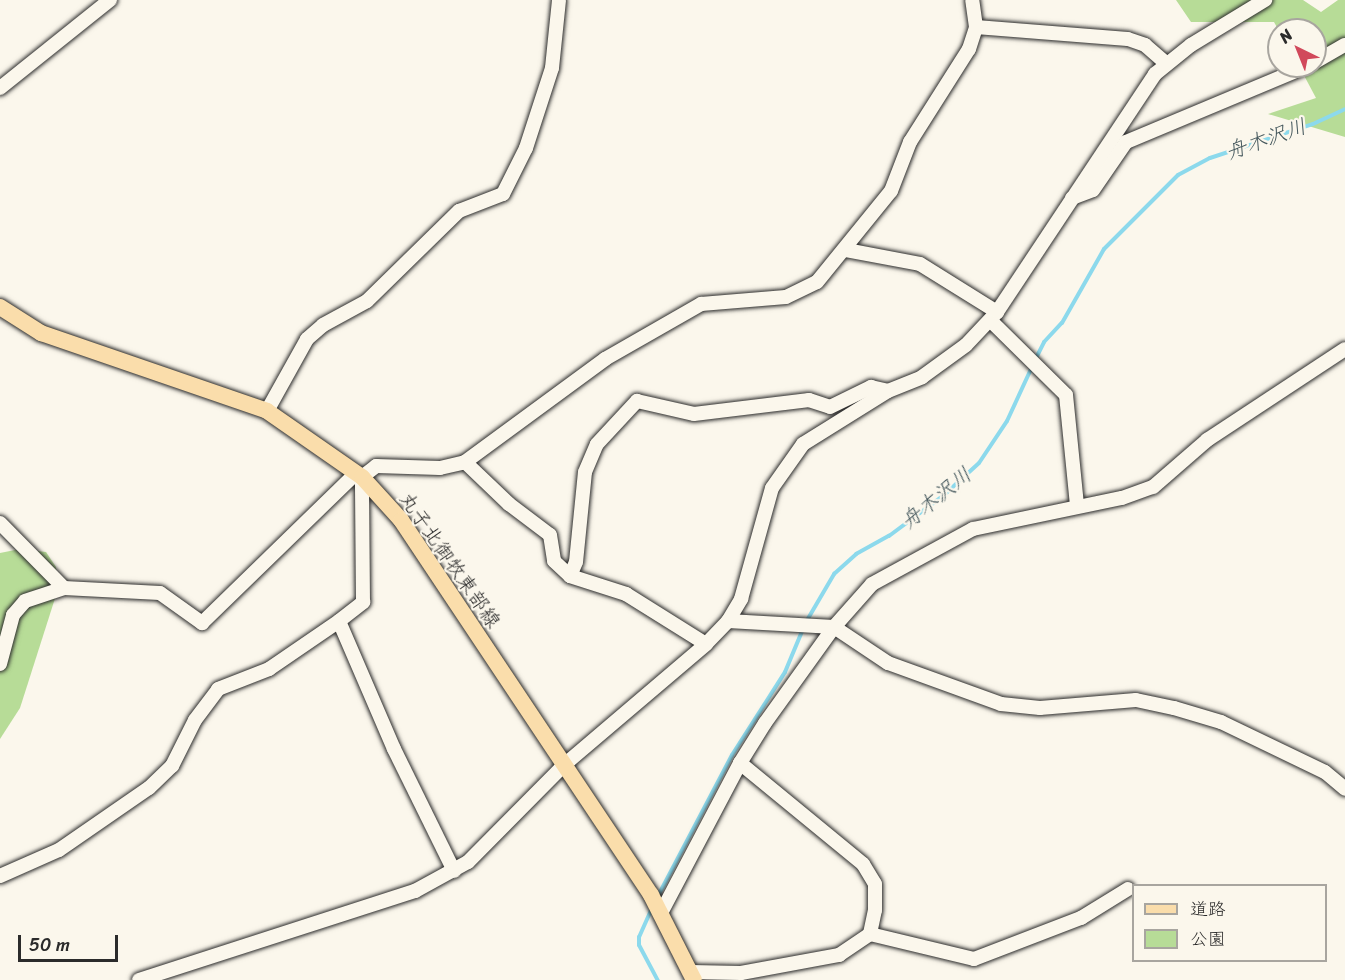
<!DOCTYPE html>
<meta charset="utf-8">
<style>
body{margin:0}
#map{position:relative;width:1345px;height:980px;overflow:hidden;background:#fbf7ec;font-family:Sriracha,"Klee One",sans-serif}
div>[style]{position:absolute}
.green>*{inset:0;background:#b7dc97}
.stream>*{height:4px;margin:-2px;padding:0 2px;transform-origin:2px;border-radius:2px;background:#8cd9ec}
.roads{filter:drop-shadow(0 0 2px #2b2b2b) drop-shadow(0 0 2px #2b2b2b)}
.minor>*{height:14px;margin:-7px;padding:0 7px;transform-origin:7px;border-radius:7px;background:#fbf7ec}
.major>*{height:16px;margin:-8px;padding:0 8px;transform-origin:8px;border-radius:8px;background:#faddab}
span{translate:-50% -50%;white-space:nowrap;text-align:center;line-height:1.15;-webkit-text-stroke:4.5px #fbf7ec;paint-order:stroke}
.street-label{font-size:20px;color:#2b2b2b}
.water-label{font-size:21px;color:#43565b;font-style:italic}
.legend{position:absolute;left:1132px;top:884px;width:195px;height:78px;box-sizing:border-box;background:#fbf7ec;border:2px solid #a8a59f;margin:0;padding:8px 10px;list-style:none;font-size:18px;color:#2b2b2b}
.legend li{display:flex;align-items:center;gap:12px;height:30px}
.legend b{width:30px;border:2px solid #a8a59f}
.north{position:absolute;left:1267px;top:18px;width:60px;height:60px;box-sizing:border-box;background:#fbf7ec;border:2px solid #a8a59f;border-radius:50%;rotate:317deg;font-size:16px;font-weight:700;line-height:24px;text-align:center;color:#2b2b2b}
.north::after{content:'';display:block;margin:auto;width:21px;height:27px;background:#d1495b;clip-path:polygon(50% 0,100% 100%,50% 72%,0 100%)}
.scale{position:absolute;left:18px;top:935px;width:100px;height:27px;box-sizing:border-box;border:3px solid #2b2b2b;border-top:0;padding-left:8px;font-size:18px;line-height:21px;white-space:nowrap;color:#2b2b2b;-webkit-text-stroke:4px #fbf7ec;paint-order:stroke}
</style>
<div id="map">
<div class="green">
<i style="clip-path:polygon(1176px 0,1303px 0,1321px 12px,1338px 0,1345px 0,1345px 137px,1268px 114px,1316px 98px,1299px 66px,1315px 66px,1315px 30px,1279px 31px,1274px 22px,1191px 22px)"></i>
<i style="clip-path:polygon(20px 549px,46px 552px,56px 567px,58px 589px,20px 708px,0 739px,0 553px)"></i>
</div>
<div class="stream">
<i style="left:1035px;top:360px;width:20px;rotate:-63deg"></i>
<i style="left:1044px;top:342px;width:26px;rotate:-47deg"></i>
<i style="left:1062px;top:323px;width:85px;rotate:-60.4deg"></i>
<i style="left:1104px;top:249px;width:105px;rotate:-45deg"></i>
<i style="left:1178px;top:175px;width:36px;rotate:-28deg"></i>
<i style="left:1210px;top:158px;width:108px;rotate:-18.3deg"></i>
<i style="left:1313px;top:124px;width:35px;rotate:-25deg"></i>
<i style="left:806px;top:622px;width:56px;rotate:-59.7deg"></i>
<i style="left:834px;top:574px;width:30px;rotate:-42deg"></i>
<i style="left:856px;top:554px;width:38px;rotate:-29deg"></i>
<i style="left:889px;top:536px;width:69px;rotate:-36.7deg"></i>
<i style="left:944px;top:495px;width:47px;rotate:-42.4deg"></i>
<i style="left:979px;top:463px;width:50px;rotate:-56.3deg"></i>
<i style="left:1007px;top:421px;width:60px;rotate:-65.2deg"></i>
<i style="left:658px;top:896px;width:159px;rotate:-62.3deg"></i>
<i style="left:732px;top:755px;width:98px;rotate:-57.4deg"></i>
<i style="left:785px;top:672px;width:47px;rotate:-67.3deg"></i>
<i style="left:652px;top:908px;width:32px;rotate:114deg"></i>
<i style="left:639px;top:937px;width:8px;rotate:90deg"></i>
<i style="left:639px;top:945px;width:40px;rotate:62deg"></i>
</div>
<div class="roads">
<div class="minor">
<i style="left:976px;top:27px;width:152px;rotate:4.5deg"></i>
<i style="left:1128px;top:39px;width:18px;rotate:19deg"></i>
<i style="left:1145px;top:45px;width:28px;rotate:41deg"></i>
<i style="left:1315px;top:62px;width:34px;rotate:-30deg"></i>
<i style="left:0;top:88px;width:141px;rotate:-38.7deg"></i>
<i style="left:1072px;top:198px;width:22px;rotate:-21deg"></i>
<i style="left:1093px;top:190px;width:58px;rotate:-55.5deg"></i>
<i style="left:1126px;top:142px;width:197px;rotate:-22.7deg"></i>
<i style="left:846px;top:250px;width:75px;rotate:10.7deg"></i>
<i style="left:920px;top:264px;width:91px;rotate:31.9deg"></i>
<i style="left:991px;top:321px;width:105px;rotate:44.6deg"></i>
<i style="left:1066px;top:395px;width:111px;rotate:84.3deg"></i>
<i style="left:267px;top:411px;width:82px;rotate:-60.9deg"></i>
<i style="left:307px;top:339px;width:21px;rotate:-41deg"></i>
<i style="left:323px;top:325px;width:50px;rotate:-28.6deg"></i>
<i style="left:367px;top:301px;width:129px;rotate:-44.4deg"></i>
<i style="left:459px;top:211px;width:47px;rotate:-21.1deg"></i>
<i style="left:503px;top:194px;width:51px;rotate:-63.4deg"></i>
<i style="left:526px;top:148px;width:84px;rotate:-72deg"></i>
<i style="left:552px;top:68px;width:68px;rotate:-84.1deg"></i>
<i style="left:465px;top:462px;width:61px;rotate:43.7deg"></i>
<i style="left:509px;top:504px;width:51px;rotate:37.1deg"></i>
<i style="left:550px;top:535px;width:26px;rotate:81deg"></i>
<i style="left:554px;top:561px;width:22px;rotate:43deg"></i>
<i style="left:570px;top:576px;width:59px;rotate:17.8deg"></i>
<i style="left:626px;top:594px;width:94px;rotate:32deg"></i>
<i style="left:0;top:523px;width:91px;rotate:45.4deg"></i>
<i style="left:64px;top:588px;width:96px;rotate:3deg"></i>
<i style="left:160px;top:593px;width:52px;rotate:35.5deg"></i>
<i style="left:202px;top:623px;width:215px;rotate:-44.2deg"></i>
<i style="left:570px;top:576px;width:15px;rotate:-67deg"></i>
<i style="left:576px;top:562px;width:90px;rotate:-84.3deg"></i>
<i style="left:585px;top:472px;width:30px;rotate:-67deg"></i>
<i style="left:597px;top:444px;width:59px;rotate:-47.1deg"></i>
<i style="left:637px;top:401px;width:58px;rotate:12.8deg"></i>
<i style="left:694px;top:414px;width:116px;rotate:-6.9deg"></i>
<i style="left:809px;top:400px;width:22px;rotate:18deg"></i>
<i style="left:830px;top:407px;width:46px;rotate:-26deg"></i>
<i style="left:871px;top:387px;width:17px;rotate:13deg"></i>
<i style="left:728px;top:621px;width:106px;rotate:3.2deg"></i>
<i style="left:834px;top:627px;width:65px;rotate:33.7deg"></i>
<i style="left:888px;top:663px;width:120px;rotate:19.9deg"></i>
<i style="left:1001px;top:704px;width:39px;rotate:6deg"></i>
<i style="left:1040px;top:708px;width:96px;rotate:-4.8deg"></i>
<i style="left:1136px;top:700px;width:39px;rotate:12deg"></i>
<i style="left:1174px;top:708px;width:49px;rotate:16.6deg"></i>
<i style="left:1221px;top:722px;width:115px;rotate:25.7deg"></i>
<i style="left:1325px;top:772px;width:26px;rotate:40deg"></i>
<i style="left:0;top:664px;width:51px;rotate:-75.1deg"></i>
<i style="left:13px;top:615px;width:18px;rotate:-49deg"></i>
<i style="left:25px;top:601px;width:41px;rotate:-18.4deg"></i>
<i style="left:740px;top:763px;width:159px;rotate:39.4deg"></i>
<i style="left:863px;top:864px;width:23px;rotate:59deg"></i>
<i style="left:875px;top:884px;width:26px;rotate:90deg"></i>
<i style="left:875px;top:910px;width:25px;rotate:102deg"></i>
<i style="left:454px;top:871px;width:136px;rotate:-116.2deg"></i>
<i style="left:394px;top:749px;width:139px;rotate:-113.3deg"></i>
<i style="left:339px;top:621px;width:31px;rotate:-38deg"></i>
<i style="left:363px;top:602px;width:125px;rotate:-90.5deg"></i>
<i style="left:362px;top:477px;width:18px;rotate:-38deg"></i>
<i style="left:376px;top:466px;width:64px;rotate:1.8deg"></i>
<i style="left:440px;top:468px;width:26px;rotate:-13deg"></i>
<i style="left:465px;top:462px;width:174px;rotate:-36.3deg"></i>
<i style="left:605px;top:359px;width:111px;rotate:-29.8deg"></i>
<i style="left:701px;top:304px;width:85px;rotate:-4.7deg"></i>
<i style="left:786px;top:297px;width:34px;rotate:-26deg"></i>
<i style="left:817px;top:282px;width:117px;rotate:-50.9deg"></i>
<i style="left:891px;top:191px;width:53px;rotate:-68.8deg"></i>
<i style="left:910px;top:142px;width:110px;rotate:-57.6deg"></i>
<i style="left:969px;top:49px;width:23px;rotate:-72deg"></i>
<i style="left:976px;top:27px;width:27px;rotate:-98deg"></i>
<i style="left:0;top:876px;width:64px;rotate:-23.8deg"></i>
<i style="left:59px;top:850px;width:109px;rotate:-34.6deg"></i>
<i style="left:149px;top:788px;width:32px;rotate:-44deg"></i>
<i style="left:172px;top:766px;width:51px;rotate:-63.4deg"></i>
<i style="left:195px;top:720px;width:39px;rotate:-53deg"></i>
<i style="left:218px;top:689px;width:55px;rotate:-21.4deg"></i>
<i style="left:269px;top:669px;width:85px;rotate:-34.4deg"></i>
<i style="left:661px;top:913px;width:170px;rotate:-62.2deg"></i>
<i style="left:740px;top:763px;width:47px;rotate:-58deg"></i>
<i style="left:765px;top:723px;width:118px;rotate:-54.3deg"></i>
<i style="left:834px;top:627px;width:57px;rotate:-48.5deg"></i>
<i style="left:872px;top:584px;width:115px;rotate:-28.6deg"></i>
<i style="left:973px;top:529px;width:152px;rotate:-11.8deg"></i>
<i style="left:1122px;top:498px;width:33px;rotate:-20deg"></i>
<i style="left:1153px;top:487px;width:72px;rotate:-41deg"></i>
<i style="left:1207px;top:440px;width:165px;rotate:-33.4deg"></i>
<i style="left:691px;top:972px;width:50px;rotate:1.1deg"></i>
<i style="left:741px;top:973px;width:100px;rotate:-10.4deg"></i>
<i style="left:839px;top:955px;width:37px;rotate:-34deg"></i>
<i style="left:870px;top:934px;width:107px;rotate:13.5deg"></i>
<i style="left:974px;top:959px;width:115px;rotate:-21deg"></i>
<i style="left:1081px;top:918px;width:55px;rotate:-31.7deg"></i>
<i style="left:139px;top:980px;width:290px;rotate:-17.9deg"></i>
<i style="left:415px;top:891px;width:60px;rotate:-28.7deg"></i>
<i style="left:468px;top:862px;width:136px;rotate:-45.3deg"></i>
<i style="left:564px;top:765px;width:187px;rotate:-40.4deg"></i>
<i style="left:706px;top:644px;width:32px;rotate:-46deg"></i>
<i style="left:728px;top:621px;width:26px;rotate:-59deg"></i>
<i style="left:741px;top:599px;width:115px;rotate:-74.4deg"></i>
<i style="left:772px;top:488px;width:54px;rotate:-54.8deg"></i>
<i style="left:803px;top:444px;width:100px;rotate:-31.9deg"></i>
<i style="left:888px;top:391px;width:37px;rotate:-22deg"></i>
<i style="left:922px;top:377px;width:54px;rotate:-36deg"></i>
<i style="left:966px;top:345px;width:45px;rotate:-46.8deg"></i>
<i style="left:997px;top:312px;width:286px;rotate:-56.4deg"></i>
<i style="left:1155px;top:74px;width:46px;rotate:-38.9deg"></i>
<i style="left:1191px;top:45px;width:87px;rotate:-31.3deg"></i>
</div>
<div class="major">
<i style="left:0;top:307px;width:49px;rotate:32.4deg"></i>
<i style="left:41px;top:333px;width:239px;rotate:19deg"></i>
<i style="left:267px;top:411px;width:116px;rotate:34.8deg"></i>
<i style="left:362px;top:477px;width:58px;rotate:47.8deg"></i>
<i style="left:401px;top:520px;width:451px;rotate:56.3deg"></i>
<i style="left:651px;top:895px;width:95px;rotate:63.2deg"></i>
</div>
</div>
<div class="street-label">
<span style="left:450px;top:560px;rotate:55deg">丸子北御牧東部線</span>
</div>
<div class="water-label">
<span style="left:1266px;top:139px;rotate:-19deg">舟木沢川</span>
<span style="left:936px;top:498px;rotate:-39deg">舟木沢川</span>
</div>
<ul class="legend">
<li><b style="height:8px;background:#faddab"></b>道路</li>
<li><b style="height:16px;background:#b7dc97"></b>公園</li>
</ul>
<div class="north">N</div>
<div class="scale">50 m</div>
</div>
